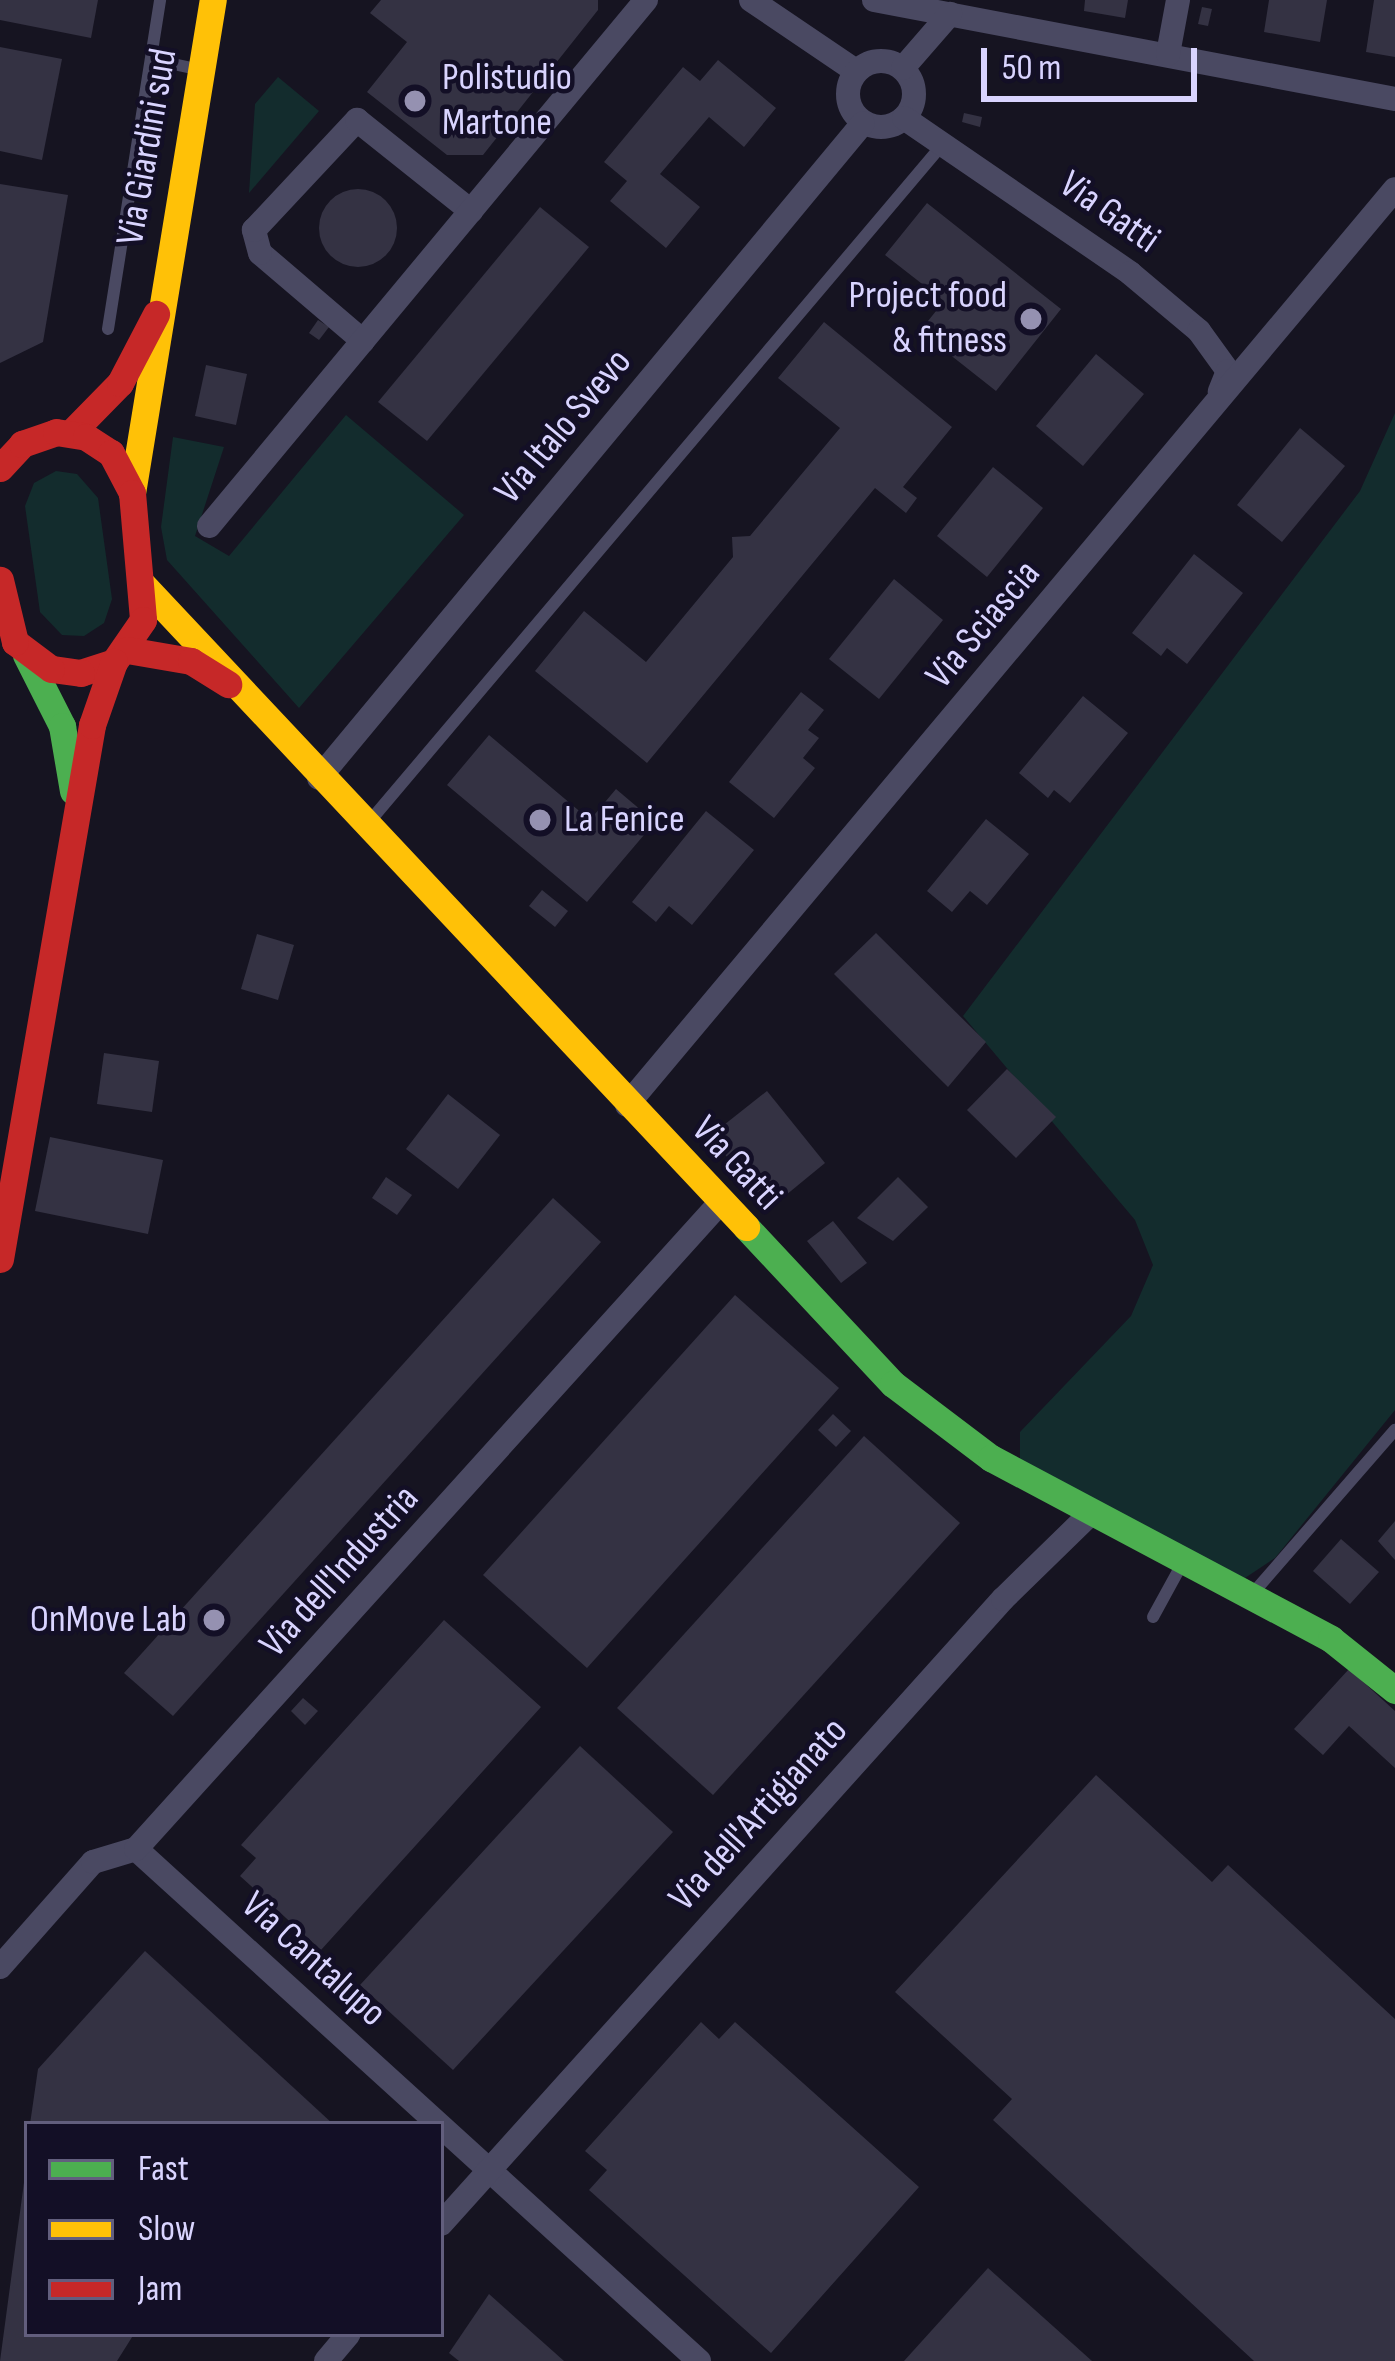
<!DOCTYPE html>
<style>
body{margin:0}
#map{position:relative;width:1395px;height:2361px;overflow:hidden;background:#161421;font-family:"Sofia Sans Condensed",sans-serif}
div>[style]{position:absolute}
.green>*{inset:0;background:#132c2d}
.building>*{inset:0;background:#343243}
.round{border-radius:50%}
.lane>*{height:12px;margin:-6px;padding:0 6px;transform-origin:6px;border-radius:6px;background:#4a4962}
.street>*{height:24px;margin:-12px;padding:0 12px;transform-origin:12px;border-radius:12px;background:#4a4962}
.street>.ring{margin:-12px;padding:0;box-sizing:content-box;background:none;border:24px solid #4a4962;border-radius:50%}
.fast>*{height:27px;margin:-13.5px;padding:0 13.5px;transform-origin:13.5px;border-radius:13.5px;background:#4caf50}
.slow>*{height:27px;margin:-13.5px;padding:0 13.5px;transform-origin:13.5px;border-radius:13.5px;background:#ffc107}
.jam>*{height:27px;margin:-13.5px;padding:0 13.5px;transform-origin:13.5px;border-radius:13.5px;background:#c62828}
.dots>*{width:33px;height:33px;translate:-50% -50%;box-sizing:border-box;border:6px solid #130f26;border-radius:50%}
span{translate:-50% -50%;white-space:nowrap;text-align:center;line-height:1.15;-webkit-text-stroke:9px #130f26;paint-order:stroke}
.poi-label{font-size:39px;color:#d9d4ff}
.left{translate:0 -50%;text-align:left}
.right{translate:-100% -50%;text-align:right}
.street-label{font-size:39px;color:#d9d4ff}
.legend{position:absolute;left:24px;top:2121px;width:420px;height:216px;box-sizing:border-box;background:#130f26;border:3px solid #625e7d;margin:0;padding:15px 21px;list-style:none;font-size:36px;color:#d9d4ff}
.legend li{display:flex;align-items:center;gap:24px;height:60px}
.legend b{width:60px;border:3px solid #625e7d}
.scale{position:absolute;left:981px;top:48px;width:216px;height:54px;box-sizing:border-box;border:6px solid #d9d4ff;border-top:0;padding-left:15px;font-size:36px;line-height:42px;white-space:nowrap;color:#d9d4ff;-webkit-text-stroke:9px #130f26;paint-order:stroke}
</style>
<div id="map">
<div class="green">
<i style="clip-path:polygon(278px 77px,319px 111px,249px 193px,255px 104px)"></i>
<i style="clip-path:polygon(1395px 413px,1395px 1410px,1275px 1558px,1245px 1578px,1020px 1463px,1020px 1432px,1131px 1316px,1153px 1265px,1135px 1220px,963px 1016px,1360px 491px)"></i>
<i style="clip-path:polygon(346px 415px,464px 515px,299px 708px,167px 560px,161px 527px,173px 437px,224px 447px,195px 536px,229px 556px)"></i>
<i style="clip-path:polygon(56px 471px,77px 474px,98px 498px,112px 599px,104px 623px,84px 636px,62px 635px,40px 612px,25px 506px,34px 483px)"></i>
</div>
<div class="building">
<i style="clip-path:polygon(0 0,98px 0,91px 38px,0 20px)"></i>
<i style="clip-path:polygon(381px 0,598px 0,598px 10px,483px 155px,447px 155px,367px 92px,407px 42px,370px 13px)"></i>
<i style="clip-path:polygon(1085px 0,1128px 0,1125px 18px,1084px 11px)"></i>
<i style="clip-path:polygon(1269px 0,1327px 0,1320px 42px,1264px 32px)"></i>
<i style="clip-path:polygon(1374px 0,1395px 0,1395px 57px,1366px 52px)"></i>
<i style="clip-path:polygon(1202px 7px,1212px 9px,1208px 26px,1198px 24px)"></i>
<i style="clip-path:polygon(0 47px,62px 59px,42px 160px,0 151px)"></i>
<i style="clip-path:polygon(718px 60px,776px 108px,744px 147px,709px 117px,660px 174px,700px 207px,666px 248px,610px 201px,627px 181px,604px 162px,683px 67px,700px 81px)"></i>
<i style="clip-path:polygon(964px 113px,982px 117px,980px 127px,962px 122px)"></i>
<i style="clip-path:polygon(0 184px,68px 195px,43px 342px,0 363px)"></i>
<i class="round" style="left:319px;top:189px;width:78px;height:78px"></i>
<i style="clip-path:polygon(927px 203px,1061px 309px,996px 391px,920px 331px,944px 301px,885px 255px)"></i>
<i style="clip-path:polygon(540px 207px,589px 247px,427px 441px,378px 402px)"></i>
<i style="clip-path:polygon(318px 320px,329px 327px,319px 340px,309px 333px)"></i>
<i style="clip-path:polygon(824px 322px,952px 427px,903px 487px,917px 498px,906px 513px,875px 488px,647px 763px,535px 671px,584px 611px,646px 662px,733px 557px,732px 537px,750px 536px,840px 428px,778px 378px)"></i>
<i style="clip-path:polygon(1096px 354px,1144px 394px,1083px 466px,1036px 426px)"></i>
<i style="clip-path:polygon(206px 365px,247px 374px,236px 425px,195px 416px)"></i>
<i style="clip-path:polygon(1300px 428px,1345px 466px,1282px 542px,1237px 505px)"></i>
<i style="clip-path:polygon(993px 467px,1043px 508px,987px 577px,937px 536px)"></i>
<i style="clip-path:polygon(1194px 554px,1243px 593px,1187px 664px,1167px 648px,1161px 656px,1132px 633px)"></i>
<i style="clip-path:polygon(894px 579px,943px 620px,879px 699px,829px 659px)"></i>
<i style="clip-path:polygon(801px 692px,824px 710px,808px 730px,819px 738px,803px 758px,815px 768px,774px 818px,729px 782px)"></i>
<i style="clip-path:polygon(1083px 696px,1128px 733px,1070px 803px,1054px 790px,1048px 798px,1019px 773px)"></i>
<i style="clip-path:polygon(489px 735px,590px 820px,616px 789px,655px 822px,587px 902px,447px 785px)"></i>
<i style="clip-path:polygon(706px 811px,754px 850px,692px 925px,669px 906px,656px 922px,632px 902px)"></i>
<i style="clip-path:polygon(986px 819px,1029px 854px,987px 905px,970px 891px,952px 912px,927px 891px)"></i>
<i style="clip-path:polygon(542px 890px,568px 911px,555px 927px,529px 906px)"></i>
<i style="clip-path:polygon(876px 933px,986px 1042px,948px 1087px,834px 974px)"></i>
<i style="clip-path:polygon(257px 934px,294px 945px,278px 1000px,241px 989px)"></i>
<i style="clip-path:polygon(104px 1053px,159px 1061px,152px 1112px,97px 1104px)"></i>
<i style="clip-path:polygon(1007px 1069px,1056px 1117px,1016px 1158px,967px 1110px)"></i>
<i style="clip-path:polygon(767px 1091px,825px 1163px,769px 1209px,710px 1136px)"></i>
<i style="clip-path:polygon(448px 1094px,500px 1135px,458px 1189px,406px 1149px)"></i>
<i style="clip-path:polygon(50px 1137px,163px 1160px,148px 1234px,35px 1211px)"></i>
<i style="clip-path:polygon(386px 1177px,412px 1195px,397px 1215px,372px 1198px)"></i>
<i style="clip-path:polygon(898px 1177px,928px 1207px,893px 1241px,857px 1218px)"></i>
<i style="clip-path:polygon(553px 1198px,601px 1242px,173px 1716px,124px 1673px)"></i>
<i style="clip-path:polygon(833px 1221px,867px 1263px,841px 1283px,807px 1241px)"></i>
<i style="clip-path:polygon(735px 1295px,839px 1388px,587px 1668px,483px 1575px)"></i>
<i style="clip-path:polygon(833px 1414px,851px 1431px,836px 1447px,818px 1430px)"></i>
<i style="clip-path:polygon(864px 1436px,960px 1523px,713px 1795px,617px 1708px)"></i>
<i style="clip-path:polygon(1395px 1521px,1395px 1560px,1378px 1541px)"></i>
<i style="clip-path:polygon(1341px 1539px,1379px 1572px,1350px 1604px,1313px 1571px)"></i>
<i style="clip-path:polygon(444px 1620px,541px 1707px,321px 1950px,240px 1876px,256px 1858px,241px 1845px)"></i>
<i style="clip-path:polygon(1349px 1669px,1395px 1711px,1395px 1768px,1349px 1726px,1323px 1755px,1294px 1729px)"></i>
<i style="clip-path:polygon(303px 1698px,318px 1711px,305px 1725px,291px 1711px)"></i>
<i style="clip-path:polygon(580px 1746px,673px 1832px,453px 2070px,360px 1985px)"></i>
<i style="clip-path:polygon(1096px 1775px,1212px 1882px,1228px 1865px,1395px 2019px,1395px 2361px,1254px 2361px,993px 2120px,1012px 2099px,895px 1992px)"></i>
<i style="clip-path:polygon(145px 1951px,333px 2124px,30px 2124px,38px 2069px)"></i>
<i style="clip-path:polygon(701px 2022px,719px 2039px,735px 2022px,919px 2187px,771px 2353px,589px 2190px,607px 2170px,585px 2151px)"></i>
<i style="clip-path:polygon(27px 2160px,27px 2334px,134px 2334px,117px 2361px,0 2361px)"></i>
<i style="clip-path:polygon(988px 2268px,1092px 2361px,904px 2361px)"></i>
<i style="clip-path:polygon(489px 2294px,564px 2361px,459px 2361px,449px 2353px)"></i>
</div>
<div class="lane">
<i style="left:155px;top:60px;width:47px;rotate:12.3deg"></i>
<i style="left:108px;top:329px;width:333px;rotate:-81deg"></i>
<i style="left:370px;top:821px;width:886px;rotate:-49.76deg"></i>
<i style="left:1254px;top:1592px;width:215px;rotate:-49deg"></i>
<i style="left:1153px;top:1617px;width:60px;rotate:-61.3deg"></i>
</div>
<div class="street">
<i style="left:751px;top:0;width:127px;rotate:34.1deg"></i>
<i style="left:874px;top:0;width:530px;rotate:10.76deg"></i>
<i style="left:1168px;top:54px;width:55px;rotate:-79.5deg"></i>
<i class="ring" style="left:848px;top:61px;width:42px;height:42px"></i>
<i style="left:903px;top:68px;width:72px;rotate:-49deg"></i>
<i style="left:904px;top:118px;width:274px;rotate:34.4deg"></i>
<i style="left:1130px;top:273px;width:90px;rotate:40deg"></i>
<i style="left:1199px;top:331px;width:49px;rotate:54.1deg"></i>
<i style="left:1228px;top:371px;width:22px;rotate:112deg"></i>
<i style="left:363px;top:341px;width:135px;rotate:-139.5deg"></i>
<i style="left:260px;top:253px;width:24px;rotate:-105deg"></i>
<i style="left:254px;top:230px;width:151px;rotate:-46.9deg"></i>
<i style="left:357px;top:120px;width:146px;rotate:38.6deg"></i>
<i style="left:209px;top:526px;width:684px;rotate:-50.28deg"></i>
<i style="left:319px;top:778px;width:851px;rotate:-50.29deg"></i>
<i style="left:627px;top:1105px;width:1195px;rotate:-50.02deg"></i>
<i style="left:136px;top:1849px;width:761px;rotate:42.28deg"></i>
<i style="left:0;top:1967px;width:140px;rotate:-48.5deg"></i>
<i style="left:93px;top:1862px;width:45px;rotate:-16.8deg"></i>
<i style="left:136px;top:1849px;width:869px;rotate:-47.89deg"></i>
<i style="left:441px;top:2224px;width:841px;rotate:-48.04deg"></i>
<i style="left:1003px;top:1599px;width:119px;rotate:-44.3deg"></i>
<i style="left:326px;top:2361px;width:35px;rotate:-50deg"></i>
</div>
<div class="fast">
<i style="left:26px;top:655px;width:80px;rotate:63.1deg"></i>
<i style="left:62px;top:726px;width:66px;rotate:80.4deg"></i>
<i style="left:746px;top:1227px;width:215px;rotate:46.9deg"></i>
<i style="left:893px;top:1384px;width:123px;rotate:37.1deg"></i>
<i style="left:991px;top:1458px;width:385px;rotate:28deg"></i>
<i style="left:1331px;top:1639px;width:82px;rotate:38.6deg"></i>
</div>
<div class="slow">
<i style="left:132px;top:493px;width:500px;rotate:-80.7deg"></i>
<i style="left:143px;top:585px;width:881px;rotate:46.79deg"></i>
</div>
<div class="jam">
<i style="left:71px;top:433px;width:70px;rotate:-45.6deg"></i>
<i style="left:120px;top:383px;width:78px;rotate:-62.4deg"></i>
<i style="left:0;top:468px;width:33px;rotate:-47deg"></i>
<i style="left:22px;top:444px;width:36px;rotate:-19deg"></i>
<i style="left:56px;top:432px;width:30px;rotate:9deg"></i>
<i style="left:86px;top:437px;width:30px;rotate:33deg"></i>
<i style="left:111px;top:453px;width:45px;rotate:62.3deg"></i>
<i style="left:132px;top:493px;width:127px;rotate:85deg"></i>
<i style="left:143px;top:620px;width:51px;rotate:124.6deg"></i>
<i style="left:114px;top:662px;width:35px;rotate:162deg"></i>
<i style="left:81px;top:673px;width:30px;rotate:-172deg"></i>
<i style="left:51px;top:669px;width:45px;rotate:-143.1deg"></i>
<i style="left:15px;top:642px;width:64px;rotate:-103.6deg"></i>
<i style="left:127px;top:650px;width:65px;rotate:9.8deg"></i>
<i style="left:191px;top:661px;width:44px;rotate:31.9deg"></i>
<i style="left:0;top:1259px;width:542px;rotate:-80.22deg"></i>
<i style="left:92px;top:725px;width:67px;rotate:-70.8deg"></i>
</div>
<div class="dots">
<i style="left:415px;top:101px;background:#9591b1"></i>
<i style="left:1031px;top:319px;background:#9591b1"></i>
<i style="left:540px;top:820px;background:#9591b1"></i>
<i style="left:214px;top:1620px;background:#9591b1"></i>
</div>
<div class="poi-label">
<span class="left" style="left:442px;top:101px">Polistudio<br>Martone</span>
<span class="right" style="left:1007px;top:319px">Project food<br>&amp; fitness</span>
<span class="left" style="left:564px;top:820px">La Fenice</span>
<span class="right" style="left:187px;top:1620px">OnMove Lab</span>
</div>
<div class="street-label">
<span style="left:148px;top:147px;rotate:-80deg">Via Giardini sud</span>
<span style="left:1109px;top:213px;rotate:35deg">Via Gatti</span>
<span style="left:564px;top:427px;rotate:-50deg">Via Italo Svevo</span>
<span style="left:984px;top:625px;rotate:-50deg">Via Sciascia</span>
<span style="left:736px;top:1164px;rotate:47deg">Via Gatti</span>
<span style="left:340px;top:1572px;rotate:-48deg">Via dell'Industria</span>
<span style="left:759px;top:1815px;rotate:-48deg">Via dell'Artigianato</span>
<span style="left:313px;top:1960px;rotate:42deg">Via Cantalupo</span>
</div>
<ul class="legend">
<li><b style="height:15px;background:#4caf50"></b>Fast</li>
<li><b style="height:15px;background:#ffc107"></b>Slow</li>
<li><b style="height:15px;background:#c62828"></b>Jam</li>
</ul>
<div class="scale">50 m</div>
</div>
